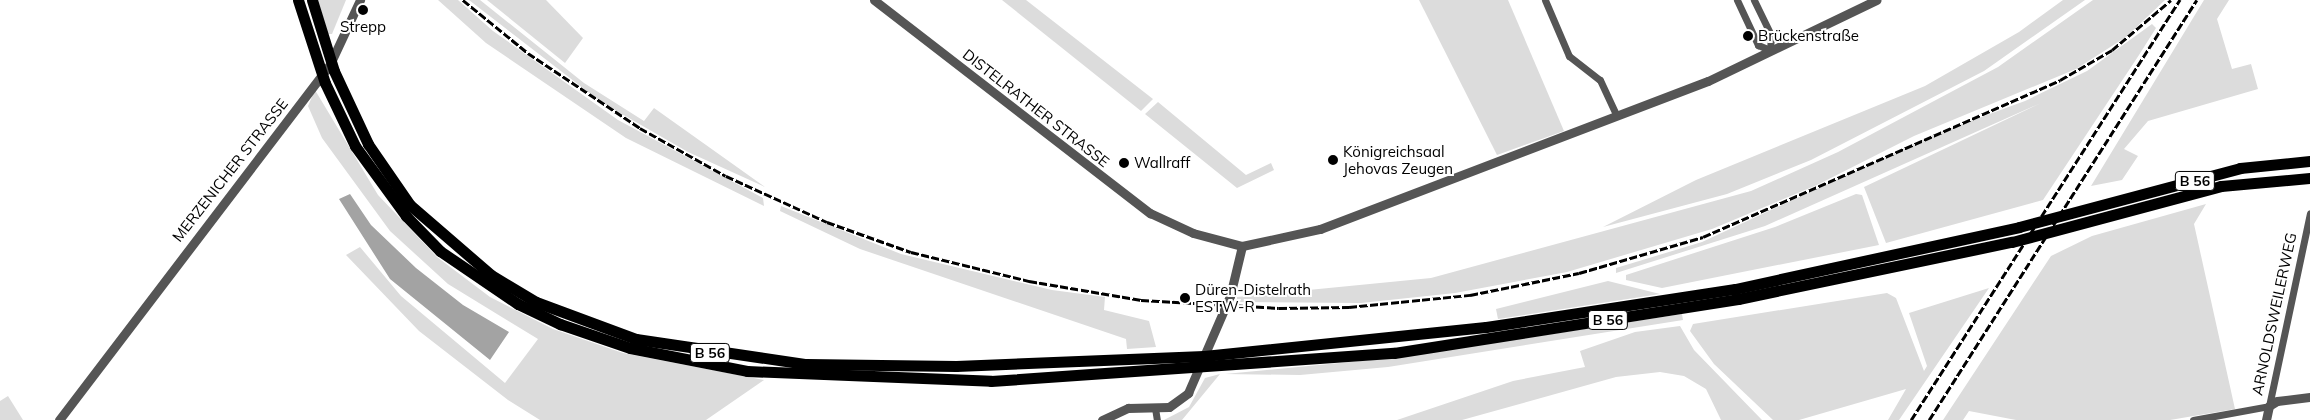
<!DOCTYPE html>
<meta charset="utf-8">
<style>
body{margin:0}
#map{position:relative;width:2310px;height:420px;overflow:hidden;background:#fff;font-family:Mulish,sans-serif}
div>[style]{position:absolute}
.green>*{inset:0;background:#dcdcdc}
.water>*{inset:0;background:#a3a3a3}
.minor>*{height:7px;margin:-3.5px;padding:0 3.5px;transform-origin:3.5px;border-radius:3.5px;background:#555}
.tertiary>*{height:9px;margin:-4.5px;padding:0 4.5px;transform-origin:4.5px;border-radius:4.5px;background:#555}
.primary>*{height:11px;margin:-5.5px;padding:0 5.5px;transform-origin:5.5px;border-radius:5.5px;background:#000}
.rail>*{height:2.5px;margin-top:-1.25px;transform-origin:0;background:repeating-linear-gradient(90deg,#000 0 8px,transparent 0 10.5px)}
.dots>*{width:14px;height:14px;translate:-50% -50%;box-sizing:border-box;border:2px solid #fff;border-radius:50%}
span{translate:-50% -50%;white-space:nowrap;text-align:center;line-height:1.15;-webkit-text-stroke:4px #fff;paint-order:stroke}
.shield-label span{padding:1px 4px;background:#fff;border:1px solid;border-radius:4px;-webkit-text-stroke-width:0}
.shield-label{font-size:14px;color:#000;font-weight:700}
.poi-label{font-size:15px;color:#000}
.left{translate:0 -50%;text-align:left}
.street-label{font-size:15px;color:#000}
</style>
<div id="map">
<div class="green">
<i style="clip-path:polygon(318px 0,346px 0,332px 34px,328px 34px)"></i>
<i style="clip-path:polygon(438px 0,458px 0,493px 31px,618px 120px,763px 198px,764px 206px,626px 138px,486px 43px)"></i>
<i style="clip-path:polygon(469px 0,480px 0,584px 83px,644px 121px,654px 108px,765px 187px,688px 152px,601px 102px)"></i>
<i style="clip-path:polygon(487px 0,546px 0,583px 38px,565px 63px)"></i>
<i style="clip-path:polygon(1002px 0,1026px 0,1153px 99px,1141px 111px)"></i>
<i style="clip-path:polygon(1419px 0,1508px 0,1564px 131px,1497px 155px)"></i>
<i style="clip-path:polygon(2063px 0,2085px 0,1984px 71px,1811px 160px,1727px 194px,1603px 227px,1696px 180px,1925px 86px,2019px 32px)"></i>
<i style="clip-path:polygon(2093px 0,2165px 0,2126px 37px,2076px 69px,1914px 136px,1817px 185px,1712px 229px,1567px 272px,1455px 293px,1361px 303px,1237px 302px,1237px 297px,1431px 278px,1751px 191px,1838px 152px,1998px 67px)"></i>
<i style="clip-path:polygon(2204px 0,2229px 0,2217px 19px,2232px 69px,2251px 64px,2258px 89px,2148px 121px,2124px 149px,2138px 156px,2122px 180px,2091px 186px)"></i>
<i style="clip-path:polygon(2152px 24px,2156px 28px,2139px 55px,2043px 200px,1886px 243px,1864px 187px,2041px 103px,1765px 226px,1616px 273px,1616px 268px,1702px 242px,1935px 134px,2025px 101px,2087px 71px)"></i>
<i style="clip-path:polygon(315px 90px,378px 195px,437px 257px,490px 297px,553px 329px,623px 353px,764px 380px,706px 420px,540px 420px,508px 400px,419px 331px,346px 255px,360px 247px,401px 296px,505px 383px,538px 339px,448px 284px,390px 231px,322px 138px,308px 106px)"></i>
<i style="clip-path:polygon(1158px 102px,1246px 175px,1271px 163px,1274px 170px,1237px 188px,1145px 114px)"></i>
<i style="clip-path:polygon(1856px 194px,1862px 195px,1879px 245px,1662px 288px,1626px 280px,1626px 275px,1775px 227px)"></i>
<i style="clip-path:polygon(2206px 204px,2194px 224px,2235px 409px,2170px 420px,2016px 420px,1969px 411px,1963px 420px,1943px 420px,2051px 256px,2092px 236px)"></i>
<i style="clip-path:polygon(781px 206px,901px 254px,1052px 290px,1105px 297px,1104px 310px,1149px 321px,1156px 347px,1127px 349px,1126px 339px,860px 249px,780px 211px)"></i>
<i style="clip-path:polygon(1608px 281px,1660px 294px,1498px 319px,1496px 309px)"></i>
<i style="clip-path:polygon(1989px 288px,1899px 420px,1888px 420px,1906px 389px,1799px 420px,1773px 420px,1714px 364px,1690px 331px,1693px 324px,1887px 293px,1896px 298px,1924px 371px,1927px 366px,1909px 313px)"></i>
<i style="clip-path:polygon(1682px 314px,1683px 320px,1388px 367px,1300px 375px,1225px 374px,1401px 357px)"></i>
<i style="clip-path:polygon(1680px 326px,1694px 350px,1762px 420px,1721px 420px,1706px 389px,1684px 376px,1660px 372px,1616px 377px,1462px 420px,1397px 420px,1513px 381px,1585px 367px,1580px 351px,1635px 332px)"></i>
<i style="clip-path:polygon(1220px 374px,1182px 420px,1164px 420px,1189px 407px,1205px 378px)"></i>
<i style="clip-path:polygon(8px 396px,23px 420px,0 420px,0 401px)"></i>
</div>
<div class="water">
<i style="clip-path:polygon(350px 194px,371px 225px,416px 268px,463px 305px,509px 332px,490px 360px,390px 279px,339px 199px)"></i>
</div>
<div class="minor">
<i style="left:1545px;top:0;width:61px;rotate:66.8deg"></i>
<i style="left:1569px;top:56px;width:39px;rotate:38deg"></i>
<i style="left:1600px;top:80px;width:38px;rotate:65deg"></i>
<i style="left:1737px;top:0;width:50px;rotate:65deg"></i>
<i style="left:1758px;top:45px;width:13px;rotate:23deg"></i>
<i style="left:1770px;top:50px;width:15px;rotate:-86deg"></i>
<i style="left:1771px;top:35px;width:39px;rotate:-116deg"></i>
<i style="left:1155px;top:408px;width:12px;rotate:81deg"></i>
<i style="left:2193px;top:420px;width:77px;rotate:-10.4deg"></i>
<i style="left:2269px;top:406px;width:197px;rotate:-78deg"></i>
</div>
<div class="tertiary">
<i style="left:874px;top:0;width:349px;rotate:37.7deg"></i>
<i style="left:1150px;top:213px;width:47px;rotate:24.9deg"></i>
<i style="left:1193px;top:233px;width:51px;rotate:14.9deg"></i>
<i style="left:1242px;top:246px;width:80px;rotate:-12.3deg"></i>
<i style="left:1320px;top:229px;width:415px;rotate:-20.9deg"></i>
<i style="left:1708px;top:81px;width:187px;rotate:-25.7deg"></i>
<i style="left:59px;top:420px;width:447px;rotate:-52.7deg"></i>
<i style="left:330px;top:64px;width:71px;rotate:-64.9deg"></i>
<i style="left:1102px;top:420px;width:29px;rotate:-25deg"></i>
<i style="left:1128px;top:408px;width:41px;rotate:-1.4deg"></i>
<i style="left:1169px;top:407px;width:24px;rotate:-36deg"></i>
<i style="left:1188px;top:393px;width:106px;rotate:-66.6deg"></i>
<i style="left:1230px;top:296px;width:51px;rotate:-76.5deg"></i>
<i style="left:2266px;top:420px;width:14px;rotate:-78deg"></i>
<i style="left:2269px;top:406px;width:9px;rotate:-32deg"></i>
<i style="left:2277px;top:401px;width:33px;rotate:-7deg"></i>
</div>
<div class="primary">
<i style="left:298px;top:0;width:87px;rotate:72deg"></i>
<i style="left:325px;top:83px;width:70px;rotate:64.5deg"></i>
<i style="left:355px;top:146px;width:87px;rotate:53.9deg"></i>
<i style="left:406px;top:216px;width:49px;rotate:45.8deg"></i>
<i style="left:440px;top:251px;width:94px;rotate:34.2deg"></i>
<i style="left:518px;top:304px;width:47px;rotate:25.5deg"></i>
<i style="left:560px;top:324px;width:74px;rotate:18.9deg"></i>
<i style="left:630px;top:348px;width:119px;rotate:11.1deg"></i>
<i style="left:747px;top:371px;width:244px;rotate:2.3deg"></i>
<i style="left:991px;top:381px;width:404px;rotate:-4deg"></i>
<i style="left:1394px;top:353px;width:348px;rotate:-8.9deg"></i>
<i style="left:1738px;top:299px;width:280px;rotate:-11.8deg"></i>
<i style="left:2012px;top:242px;width:216px;rotate:-15deg"></i>
<i style="left:2221px;top:186px;width:89px;rotate:-5.1deg"></i>
<i style="left:312px;top:0;width:74px;rotate:72.8deg"></i>
<i style="left:334px;top:71px;width:81px;rotate:65deg"></i>
<i style="left:368px;top:144px;width:74px;rotate:55.5deg"></i>
<i style="left:410px;top:205px;width:107px;rotate:40.8deg"></i>
<i style="left:491px;top:275px;width:52px;rotate:31deg"></i>
<i style="left:536px;top:302px;width:107px;rotate:20.3deg"></i>
<i style="left:636px;top:339px;width:172px;rotate:8.4deg"></i>
<i style="left:806px;top:364px;width:150px;rotate:0.8deg"></i>
<i style="left:956px;top:366px;width:248px;rotate:-2.3deg"></i>
<i style="left:1204px;top:356px;width:283px;rotate:-5.9deg"></i>
<i style="left:1486px;top:327px;width:252px;rotate:-8.7deg"></i>
<i style="left:1735px;top:289px;width:291px;rotate:-12.3deg"></i>
<i style="left:2019px;top:227px;width:229px;rotate:-14.9deg"></i>
<i style="left:2240px;top:168px;width:70px;rotate:-5.7deg"></i>
</div>
<div class="rail">
<i style="left:463px;top:0;width:84px;rotate:39.2deg"></i>
<i style="left:528px;top:53px;width:135px;rotate:33.8deg"></i>
<i style="left:640px;top:128px;width:98px;rotate:29.2deg"></i>
<i style="left:726px;top:176px;width:111px;rotate:24.5deg"></i>
<i style="left:827px;top:222px;width:89px;rotate:19.7deg"></i>
<i style="left:911px;top:252px;width:122px;rotate:13.8deg"></i>
<i style="left:1029px;top:281px;width:114px;rotate:9.6deg"></i>
<i style="left:1141px;top:300px;width:138px;rotate:3.3deg"></i>
<i style="left:1279px;top:308px;width:70px;rotate:-0.8deg"></i>
<i style="left:1349px;top:307px;width:122px;rotate:-5.7deg"></i>
<i style="left:1470px;top:295px;width:111px;rotate:-11.4deg"></i>
<i style="left:1579px;top:273px;width:129px;rotate:-16.2deg"></i>
<i style="left:1703px;top:237px;width:390px;rotate:-23.7deg"></i>
<i style="left:2060px;top:80px;width:60px;rotate:-30deg"></i>
<i style="left:2112px;top:50px;width:77px;rotate:-40.3deg"></i>
<i style="left:1911px;top:420px;width:499px;rotate:-57.4deg"></i>
<i style="left:1929px;top:420px;width:498px;rotate:-57.5deg"></i>
</div>
<div class="dots">
<i style="left:363px;top:10px;background:#000"></i>
<i style="left:1748px;top:36px;background:#000"></i>
<i style="left:1333px;top:160px;background:#000"></i>
<i style="left:1124px;top:163px;background:#000"></i>
<i style="left:1185px;top:298px;background:#000"></i>
</div>
<div class="shield-label">
<span style="left:2195px;top:181px">B 56</span>
<span style="left:1608px;top:320px">B 56</span>
<span style="left:710px;top:353px">B 56</span>
</div>
<div class="poi-label">
<span style="left:363px;top:27px">Strepp</span>
<span class="left" style="left:1758px;top:36px">Brückenstraße</span>
<span class="left" style="left:1343px;top:160px">Königreichsaal<br>Jehovas Zeugen</span>
<span class="left" style="left:1134px;top:163px">Wallraff</span>
<span class="left" style="left:1195px;top:298px">Düren-Distelrath<br>ESTW-R</span>
</div>
<div class="street-label">
<span style="left:1036px;top:108px;rotate:38deg">DISTELRATHER STRASSE</span>
<span style="left:230px;top:170px;rotate:-52deg">MERZENICHER STRASSE</span>
<span style="left:2274px;top:314px;rotate:-78deg">ARNOLDSWEILERWEG</span>
</div>
</div>
